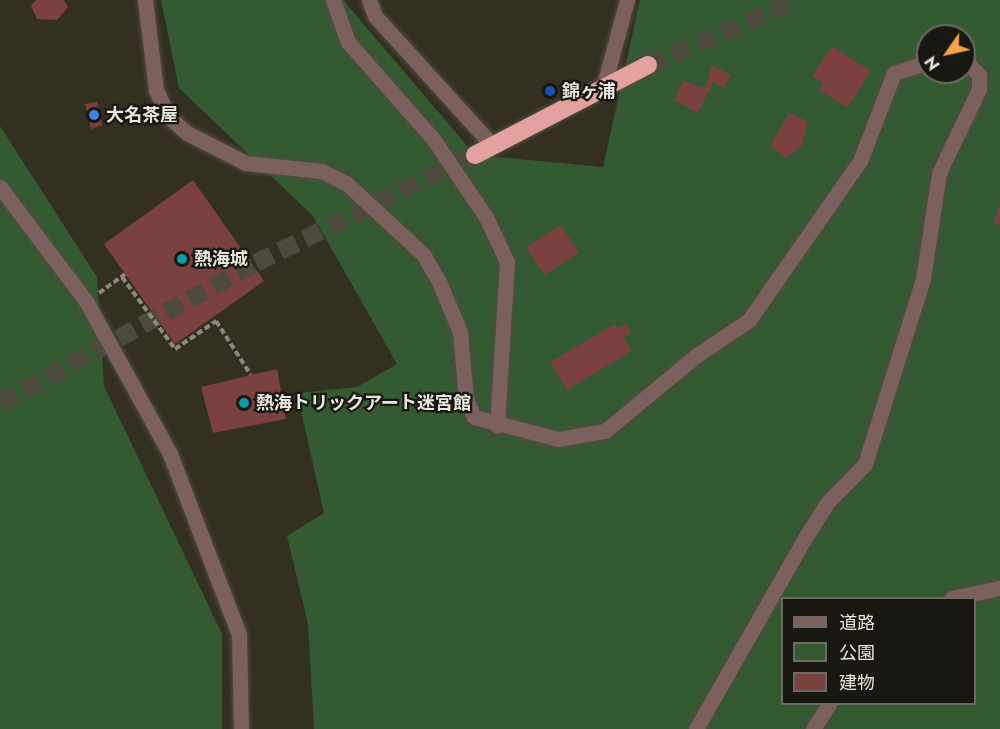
<!DOCTYPE html>
<meta charset="utf-8">
<style>
body{margin:0}
#map{position:relative;width:1000px;height:729px;overflow:hidden;background:#332f21;font-family:Jost,"Noto Sans JP",sans-serif}
div>[style]{position:absolute}
.green>*{inset:0;background:#345a32}
.building>*{inset:0;background:#7a413f}
.highway-tunnel>*{height:18px;margin-top:-9px;transform-origin:0;background:repeating-linear-gradient(90deg,#4e4a3d 0 18px,transparent 0 27px)}
.path>*{height:4px;margin-top:-2px;transform-origin:0;background:repeating-linear-gradient(90deg,#8d897e 0 6px,transparent 0 9px)}
.roads{filter:drop-shadow(0 0 2px #504c3f) drop-shadow(0 0 2px #504c3f)}
.minor>*{height:15px;margin:-7.5px;padding:0 7.5px;transform-origin:7.5px;border-radius:7.5px;background:#7b605e}
.highway>*{height:18px;margin:-9px;padding:0 9px;transform-origin:9px;border-radius:9px;background:#e4a29e}
.dots>*{width:16px;height:16px;translate:-50% -50%;box-sizing:border-box;border:3px solid #191711;border-radius:50%}
span{translate:-50% -50%;white-space:nowrap;text-align:center;line-height:1.15;-webkit-text-stroke:4.5px #191711;paint-order:stroke}
.poi-label{font-size:18px;color:#e9e6dd;font-weight:700}
.left{translate:0 -50%;text-align:left}
.legend{position:absolute;left:781px;top:597px;width:195px;height:108px;box-sizing:border-box;background:#191711;border:2px solid #6c6a63;margin:0;padding:8px 10px;list-style:none;font-size:18px;color:#e9e6dd}
.legend li{display:flex;align-items:center;gap:12px;height:30px}
.legend b{width:30px;border:2px solid #6c6a63}
.north{position:absolute;left:916px;top:24px;width:60px;height:60px;box-sizing:border-box;background:#191711;border:2px solid #6c6a63;border-radius:50%;rotate:236deg;font-size:16px;font-weight:700;line-height:24px;text-align:center;color:#e9e6dd}
.north::after{content:'';display:block;margin:auto;width:21px;height:27px;background:#f7a149;clip-path:polygon(50% 0,100% 100%,50% 72%,0 100%)}
</style>
<div id="map">
<div class="green">
<i style="clip-path:polygon(evenodd,161px 0,343px 0,475px 155px,603px 167px,640px 0,1000px 0,1000px 729px,314px 729px,308px 624px,287px 536px,324px 513px,297px 393px,357px 387px,397px 364px,313px 216px,179px 88px,161px 0,928px 36px,964px 36px,964px 72px,928px 72px,928px 36px,161px 0,782px 598px,974px 598px,974px 704px,782px 704px,782px 598px)"></i>
<i style="clip-path:polygon(0 126px,97px 277px,104px 386px,222px 634px,222px 729px,0 729px)"></i>
</div>
<div class="building">
<i style="clip-path:polygon(36px 0,64px 0,68px 7px,57px 20px,37px 19px,31px 6px)"></i>
<i style="clip-path:polygon(832px 46px,871px 71px,847px 108px,819px 90px,823px 83px,812px 76px)"></i>
<i style="clip-path:polygon(712px 65px,731px 75px,724px 88px,713px 82px,698px 113px,674px 100px,683px 81px,705px 88px)"></i>
<i style="clip-path:polygon(97px 102px,102px 125px,91px 129px,85px 104px)"></i>
<i style="clip-path:polygon(789px 113px,808px 121px,802px 146px,786px 158px,770px 146px)"></i>
<i style="clip-path:polygon(193px 180px,264px 281px,175px 344px,104px 244px)"></i>
<i style="clip-path:polygon(1000px 203px,1000px 225px,994px 223px)"></i>
<i style="clip-path:polygon(561px 225px,579px 253px,544px 275px,526px 247px)"></i>
<i style="clip-path:polygon(626px 323px,632px 333px,623px 337px,632px 351px,567px 390px,550px 362px,615px 324px,618px 328px)"></i>
<i style="clip-path:polygon(277px 369px,286px 419px,213px 433px,201px 387px)"></i>
</div>
<div class="highway-tunnel">
<i style="left:648px;top:65px;width:163px;rotate:-23.4deg"></i>
<i style="left:0;top:403px;width:292px;rotate:-28.7deg"></i>
<i style="left:256px;top:263px;width:244px;rotate:-26.3deg"></i>
</div>
<div class="path">
<i style="left:122px;top:277px;width:89px;rotate:53.6deg"></i>
<i style="left:175px;top:349px;width:50px;rotate:-34.3deg"></i>
<i style="left:216px;top:321px;width:64px;rotate:57.1deg"></i>
<i style="left:99px;top:293px;width:32px;rotate:-36deg"></i>
</div>
<div class="roads">
<div class="minor">
<i style="left:145px;top:0;width:91px;rotate:83deg"></i>
<i style="left:156px;top:90px;width:29px;rotate:65deg"></i>
<i style="left:168px;top:116px;width:25px;rotate:42deg"></i>
<i style="left:187px;top:133px;width:66px;rotate:27deg"></i>
<i style="left:246px;top:163px;width:76px;rotate:6deg"></i>
<i style="left:322px;top:171px;width:27px;rotate:27deg"></i>
<i style="left:346px;top:183px;width:105px;rotate:42.7deg"></i>
<i style="left:423px;top:254px;width:34px;rotate:60deg"></i>
<i style="left:440px;top:284px;width:52px;rotate:67.4deg"></i>
<i style="left:460px;top:332px;width:67px;rotate:84.9deg"></i>
<i style="left:466px;top:399px;width:20px;rotate:66deg"></i>
<i style="left:474px;top:417px;width:87px;rotate:14.7deg"></i>
<i style="left:558px;top:439px;width:48px;rotate:-9.7deg"></i>
<i style="left:605px;top:431px;width:119px;rotate:-39.6deg"></i>
<i style="left:697px;top:355px;width:63px;rotate:-33.9deg"></i>
<i style="left:749px;top:320px;width:194px;rotate:-55.1deg"></i>
<i style="left:860px;top:161px;width:94px;rotate:-68.9deg"></i>
<i style="left:894px;top:73px;width:36px;rotate:-18deg"></i>
<i style="left:333px;top:0;width:45px;rotate:70.3deg"></i>
<i style="left:348px;top:42px;width:130px;rotate:48.7deg"></i>
<i style="left:434px;top:140px;width:93px;rotate:56deg"></i>
<i style="left:486px;top:217px;width:50px;rotate:65deg"></i>
<i style="left:507px;top:262px;width:164px;rotate:93.5deg"></i>
<i style="left:369px;top:0;width:17px;rotate:69deg"></i>
<i style="left:375px;top:16px;width:176px;rotate:47.8deg"></i>
<i style="left:604px;top:85px;width:88px;rotate:-74.9deg"></i>
<i style="left:0;top:187px;width:143px;rotate:53deg"></i>
<i style="left:86px;top:301px;width:175px;rotate:61.2deg"></i>
<i style="left:170px;top:454px;width:194px;rotate:69.1deg"></i>
<i style="left:239px;top:635px;width:94px;rotate:88.8deg"></i>
<i style="left:952px;top:598px;width:49px;rotate:-11.8deg"></i>
<i style="left:696px;top:729px;width:220px;rotate:-60.3deg"></i>
<i style="left:805px;top:538px;width:41px;rotate:-57.8deg"></i>
<i style="left:827px;top:503px;width:54px;rotate:-45.7deg"></i>
<i style="left:865px;top:464px;width:194px;rotate:-72.6deg"></i>
<i style="left:923px;top:279px;width:107px;rotate:-81.4deg"></i>
<i style="left:939px;top:173px;width:93px;rotate:-64.5deg"></i>
<i style="left:979px;top:89px;width:14px;rotate:-90deg"></i>
<i style="left:979px;top:75px;width:22px;rotate:-133deg"></i>
<i style="left:813px;top:729px;width:30px;rotate:-57deg"></i>
</div>
<div class="highway">
<i style="left:475px;top:155px;width:195px;rotate:-27.5deg"></i>
</div>
</div>
<div class="dots">
<i style="left:550px;top:91px;background:#1a4fb4"></i>
<i style="left:94px;top:115px;background:#3f7fe0"></i>
<i style="left:182px;top:259px;background:#0f9aa8"></i>
<i style="left:244px;top:403px;background:#0f9aa8"></i>
</div>
<div class="poi-label">
<span class="left" style="left:562px;top:91px">錦ヶ浦</span>
<span class="left" style="left:106px;top:115px">大名茶屋</span>
<span class="left" style="left:194px;top:259px">熱海城</span>
<span class="left" style="left:256px;top:403px">熱海トリックアート迷宮館</span>
</div>
<ul class="legend">
<li><b style="height:8px;background:#7b605e"></b>道路</li>
<li><b style="height:16px;background:#345a32"></b>公園</li>
<li><b style="height:16px;background:#7a413f"></b>建物</li>
</ul>
<div class="north">N</div>
</div>
